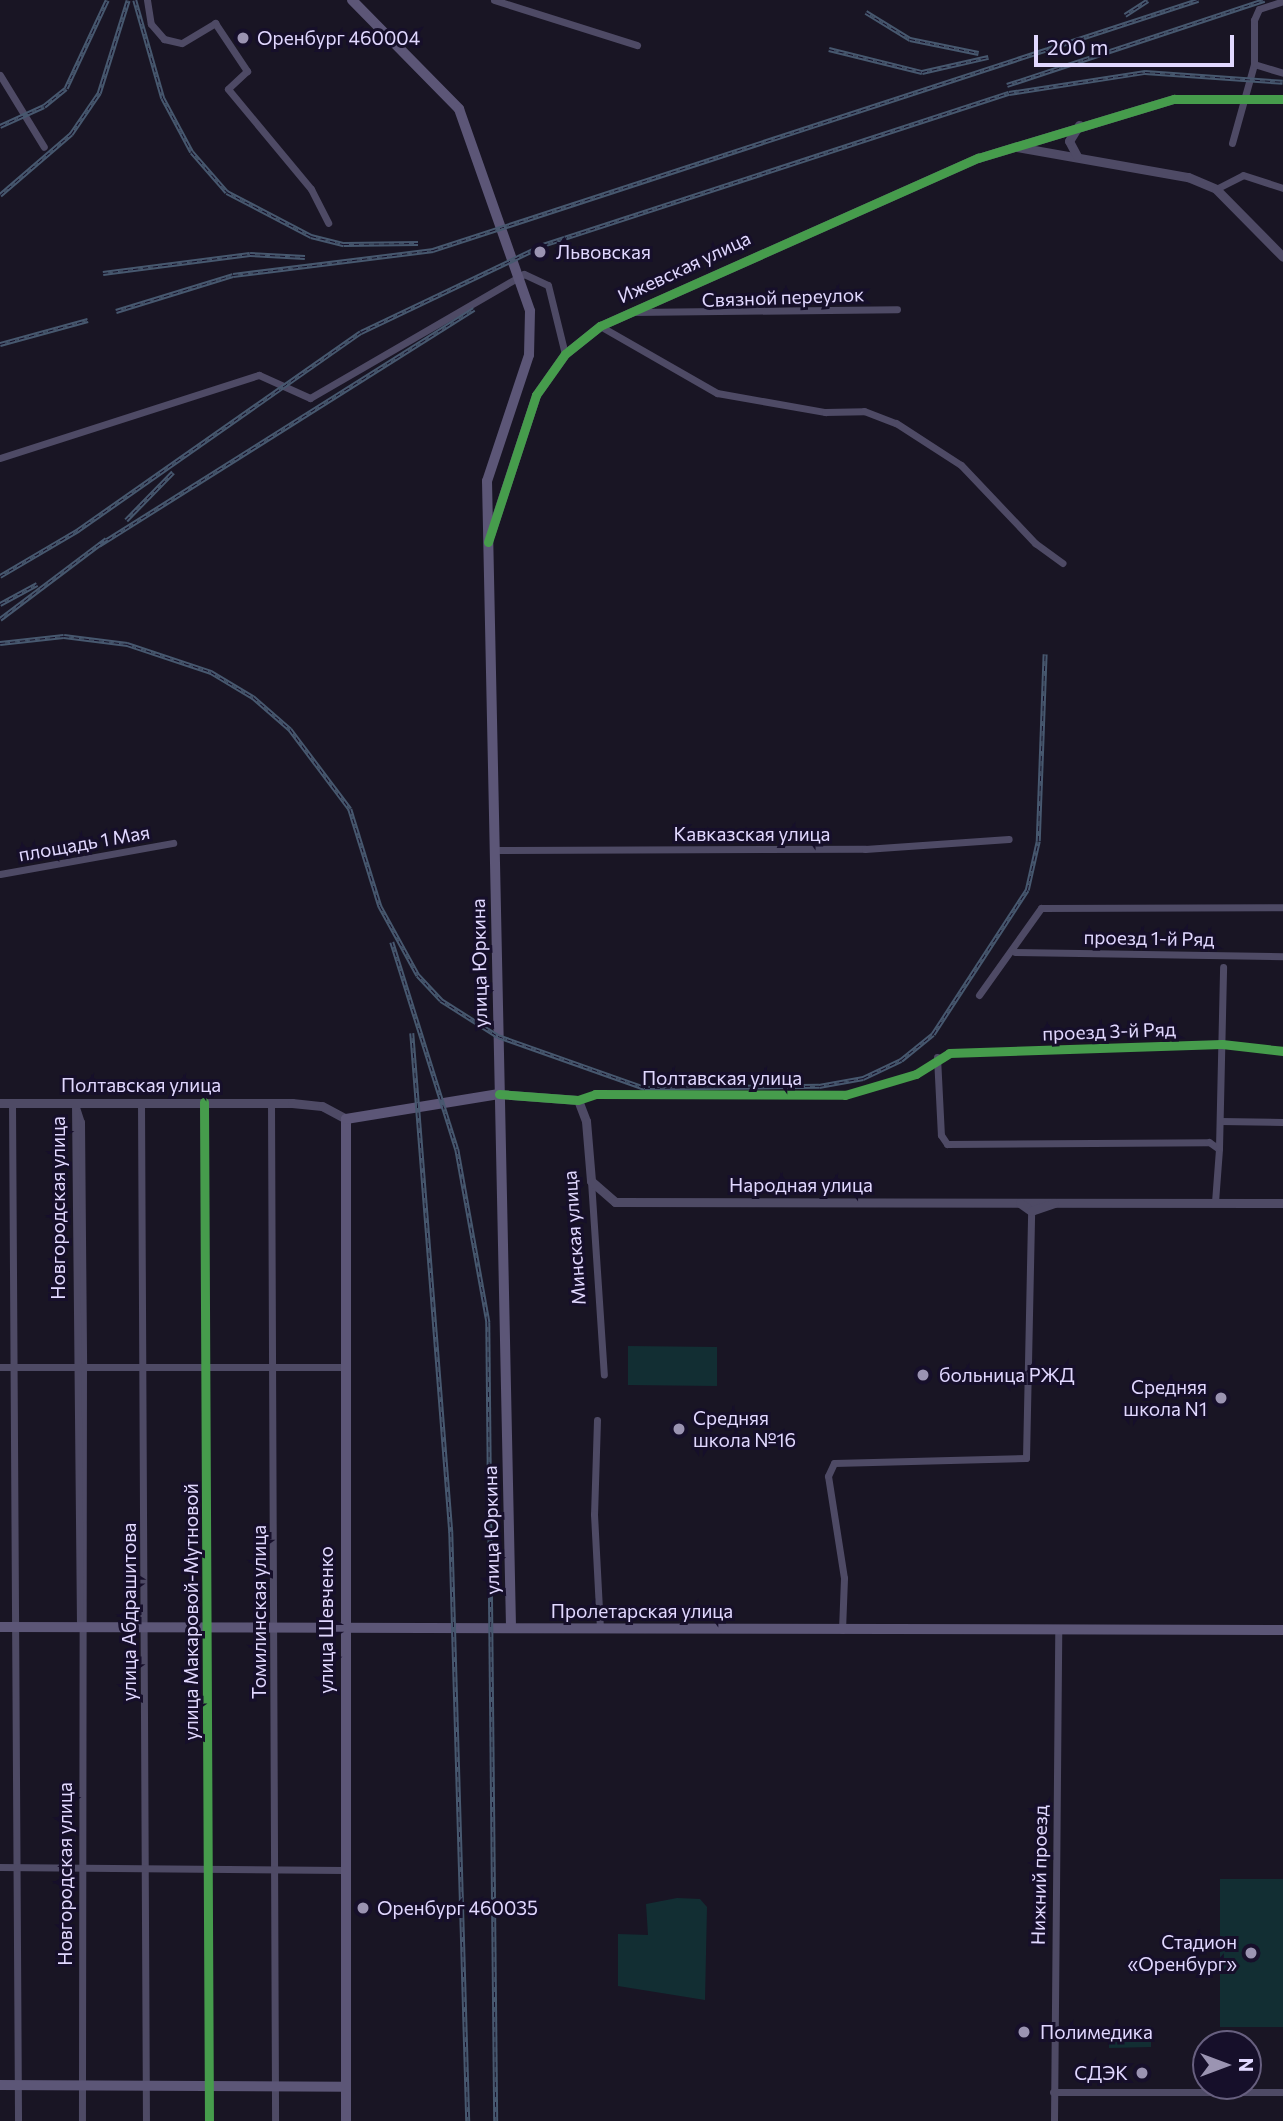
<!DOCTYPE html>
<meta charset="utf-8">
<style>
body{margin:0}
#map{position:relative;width:1283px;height:2121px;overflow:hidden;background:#191524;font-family:Commissioner,sans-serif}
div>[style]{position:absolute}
.green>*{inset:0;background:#122e33}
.minor>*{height:7px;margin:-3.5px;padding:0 3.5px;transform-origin:3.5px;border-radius:3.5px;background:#4e4a65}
.tertiary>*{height:9px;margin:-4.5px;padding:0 4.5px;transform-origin:4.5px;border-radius:4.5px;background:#4e4a65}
.secondary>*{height:10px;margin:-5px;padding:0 5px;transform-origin:5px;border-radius:5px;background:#5c5677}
.rail>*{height:4.5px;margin-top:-2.25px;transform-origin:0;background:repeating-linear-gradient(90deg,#160f2a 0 5px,#47586f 0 10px);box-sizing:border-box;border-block:2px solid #47586f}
.cycleway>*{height:9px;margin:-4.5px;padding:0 4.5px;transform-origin:4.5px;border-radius:4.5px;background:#469c4c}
.dots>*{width:19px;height:19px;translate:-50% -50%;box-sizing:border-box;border:4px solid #160f2a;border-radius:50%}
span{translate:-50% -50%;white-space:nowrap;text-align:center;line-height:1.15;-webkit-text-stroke:6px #160f2a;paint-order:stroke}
.poi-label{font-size:19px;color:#e1d8ff}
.left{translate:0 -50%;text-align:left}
.right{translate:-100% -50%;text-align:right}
.street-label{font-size:19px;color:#e1d8ff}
.north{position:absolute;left:1192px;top:2030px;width:70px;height:70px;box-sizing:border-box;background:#160f2a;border:2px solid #675f7f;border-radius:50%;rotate:90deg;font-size:19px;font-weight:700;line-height:28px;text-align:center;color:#e1d8ff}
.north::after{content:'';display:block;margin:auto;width:24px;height:32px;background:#9b94b2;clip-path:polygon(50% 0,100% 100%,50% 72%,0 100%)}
.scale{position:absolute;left:1034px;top:35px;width:200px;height:32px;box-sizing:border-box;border:4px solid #e1d8ff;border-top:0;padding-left:9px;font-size:21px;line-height:24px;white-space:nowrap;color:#e1d8ff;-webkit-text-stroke:5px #160f2a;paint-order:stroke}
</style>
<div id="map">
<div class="green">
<i style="clip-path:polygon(628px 1346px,717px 1347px,717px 1386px,628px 1385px)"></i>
<i style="clip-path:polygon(1220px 1879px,1283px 1879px,1283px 2027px,1220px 2027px)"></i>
<i style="clip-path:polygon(677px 1898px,700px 1899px,707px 1907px,705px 2000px,618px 1986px,618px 1934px,648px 1935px,646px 1904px)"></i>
<i style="clip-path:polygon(1151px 2026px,1151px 2047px,1109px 2048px,1109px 2027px)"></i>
</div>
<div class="minor">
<i style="left:147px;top:0;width:24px;rotate:81deg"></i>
<i style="left:151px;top:24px;width:20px;rotate:49deg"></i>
<i style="left:164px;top:39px;width:18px;rotate:13deg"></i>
<i style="left:182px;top:43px;width:39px;rotate:-31deg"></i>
<i style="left:215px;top:23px;width:58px;rotate:56.3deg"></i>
<i style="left:247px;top:71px;width:26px;rotate:137deg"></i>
<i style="left:228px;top:89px;width:130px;rotate:50.3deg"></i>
<i style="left:311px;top:189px;width:38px;rotate:63deg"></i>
<i style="left:494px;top:0;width:150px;rotate:17.5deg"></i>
<i style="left:1254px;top:64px;width:30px;rotate:17deg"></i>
<i style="left:0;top:75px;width:84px;rotate:58.6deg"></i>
<i style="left:1232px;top:143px;width:82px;rotate:-74.4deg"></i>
<i style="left:1254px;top:64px;width:44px;rotate:-90deg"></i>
<i style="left:1254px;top:20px;width:12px;rotate:-66deg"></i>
<i style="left:1259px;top:9px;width:25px;rotate:-18deg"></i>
<i style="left:1216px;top:189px;width:30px;rotate:-27deg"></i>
<i style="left:1243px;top:175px;width:42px;rotate:18deg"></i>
<i style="left:632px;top:312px;width:265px;rotate:-0.6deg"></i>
<i style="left:600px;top:326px;width:135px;rotate:29.8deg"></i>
<i style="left:717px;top:393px;width:110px;rotate:10deg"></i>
<i style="left:825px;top:412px;width:39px;rotate:-1deg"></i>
<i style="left:864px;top:411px;width:34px;rotate:21deg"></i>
<i style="left:896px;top:423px;width:77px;rotate:32.9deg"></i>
<i style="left:961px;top:465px;width:108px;rotate:46.5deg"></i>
<i style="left:1035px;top:543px;width:34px;rotate:36deg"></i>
<i style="left:0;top:458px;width:272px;rotate:-17.8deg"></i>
<i style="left:259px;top:375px;width:56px;rotate:24.3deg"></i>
<i style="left:310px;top:398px;width:247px;rotate:-30.1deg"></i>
<i style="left:524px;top:274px;width:26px;rotate:25deg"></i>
<i style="left:548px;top:285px;width:71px;rotate:76.2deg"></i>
<i style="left:494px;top:850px;width:371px;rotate:-0.2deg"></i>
<i style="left:865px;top:849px;width:144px;rotate:-4deg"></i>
<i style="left:0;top:874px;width:176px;rotate:-10.2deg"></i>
<i style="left:1015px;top:952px;width:268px;rotate:0.9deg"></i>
<i style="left:979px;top:995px;width:107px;rotate:-54.5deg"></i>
<i style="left:1041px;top:908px;width:242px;rotate:-0.2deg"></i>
<i style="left:937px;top:1057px;width:78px;rotate:87.1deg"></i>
<i style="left:941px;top:1135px;width:11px;rotate:56deg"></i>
<i style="left:947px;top:1144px;width:262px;rotate:-0.4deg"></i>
<i style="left:1209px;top:1142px;width:12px;rotate:35deg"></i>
<i style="left:1219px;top:1149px;width:53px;rotate:94.3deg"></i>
<i style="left:578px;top:1100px;width:18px;rotate:-19deg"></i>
<i style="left:595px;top:1094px;width:250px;rotate:0.2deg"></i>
<i style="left:845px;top:1095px;width:74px;rotate:-16.5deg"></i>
<i style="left:916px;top:1074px;width:39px;rotate:-32deg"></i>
<i style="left:949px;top:1053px;width:273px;rotate:-1.9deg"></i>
<i style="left:1222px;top:1044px;width:61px;rotate:6.5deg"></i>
<i style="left:204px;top:1102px;width:1019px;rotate:89.72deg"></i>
<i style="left:12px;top:1103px;width:1018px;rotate:89.66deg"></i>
<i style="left:141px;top:1103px;width:1018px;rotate:89.72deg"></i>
<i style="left:271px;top:1103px;width:1018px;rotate:89.77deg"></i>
<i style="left:75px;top:1104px;width:19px;rotate:72deg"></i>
<i style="left:81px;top:1122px;width:244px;rotate:89.5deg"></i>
<i style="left:83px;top:1366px;width:755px;rotate:90.08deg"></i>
<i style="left:75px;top:1104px;width:523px;rotate:89.45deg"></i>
<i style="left:1220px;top:1121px;width:63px;rotate:0.9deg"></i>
<i style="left:1219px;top:1148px;width:181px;rotate:-88.7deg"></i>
<i style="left:591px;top:1181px;width:194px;rotate:86.2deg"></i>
<i style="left:0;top:1367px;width:343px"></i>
<i style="left:597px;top:1420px;width:94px;rotate:91.8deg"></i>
<i style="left:594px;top:1514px;width:114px;rotate:87deg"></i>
<i style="left:842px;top:1630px;width:52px;rotate:-87.8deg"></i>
<i style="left:844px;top:1578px;width:103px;rotate:-98.9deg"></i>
<i style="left:828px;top:1476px;width:14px;rotate:-65deg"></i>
<i style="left:834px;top:1463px;width:192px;rotate:-1.5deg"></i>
<i style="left:1026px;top:1458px;width:247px;rotate:-88.8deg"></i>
<i style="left:0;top:1867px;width:344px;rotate:0.5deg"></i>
<i style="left:1053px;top:2092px;width:230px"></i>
<i style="left:1054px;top:2121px;width:491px;rotate:-89.5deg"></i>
</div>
<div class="tertiary">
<i style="left:1017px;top:147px;width:174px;rotate:10deg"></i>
<i style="left:1188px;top:177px;width:30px;rotate:23deg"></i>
<i style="left:1216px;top:189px;width:95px;rotate:45.4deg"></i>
<i style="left:1077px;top:156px;width:17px;rotate:-118deg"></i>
<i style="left:1069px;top:141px;width:19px;rotate:-58deg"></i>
<i style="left:490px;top:535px;width:147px;rotate:-71.8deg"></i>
<i style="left:536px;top:395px;width:50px;rotate:-54.7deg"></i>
<i style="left:565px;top:354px;width:45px;rotate:-38.7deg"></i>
<i style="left:600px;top:326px;width:414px;rotate:-24deg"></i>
<i style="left:978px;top:158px;width:205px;rotate:-16.8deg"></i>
<i style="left:1174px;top:99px;width:109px"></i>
<i style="left:499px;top:1094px;width:79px;rotate:4.3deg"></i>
<i style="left:578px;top:1100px;width:22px;rotate:69deg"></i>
<i style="left:586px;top:1121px;width:60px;rotate:85.2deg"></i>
<i style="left:591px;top:1181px;width:32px;rotate:41deg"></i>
<i style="left:615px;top:1202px;width:668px;rotate:0.09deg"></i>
<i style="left:0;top:1103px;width:292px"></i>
<i style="left:292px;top:1103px;width:30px;rotate:6deg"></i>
<i style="left:322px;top:1106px;width:27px;rotate:28deg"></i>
<i style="left:1020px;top:1203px;width:14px;rotate:36deg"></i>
<i style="left:1031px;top:1211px;width:24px;rotate:-19deg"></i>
</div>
<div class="secondary">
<i style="left:352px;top:0;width:153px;rotate:45.5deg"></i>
<i style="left:459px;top:109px;width:214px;rotate:70.6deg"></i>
<i style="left:530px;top:311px;width:44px;rotate:91.3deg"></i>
<i style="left:529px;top:355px;width:133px;rotate:108.4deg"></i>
<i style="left:487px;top:481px;width:1147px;rotate:88.8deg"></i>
<i style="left:0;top:1627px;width:1283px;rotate:0.13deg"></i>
<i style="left:0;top:2085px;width:346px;rotate:0.3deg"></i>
<i style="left:346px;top:2121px;width:1002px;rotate:-90deg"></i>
<i style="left:346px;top:1119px;width:155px;rotate:-9.3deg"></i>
</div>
<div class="rail">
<i style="left:135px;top:0;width:102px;rotate:74.1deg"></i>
<i style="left:163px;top:98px;width:61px;rotate:61.8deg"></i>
<i style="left:192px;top:152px;width:53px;rotate:48.8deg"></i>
<i style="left:227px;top:192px;width:95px;rotate:27.6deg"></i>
<i style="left:311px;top:236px;width:34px;rotate:14deg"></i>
<i style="left:344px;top:244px;width:74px;rotate:-0.8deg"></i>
<i style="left:866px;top:12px;width:52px;rotate:31.5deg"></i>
<i style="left:910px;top:39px;width:70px;rotate:11.5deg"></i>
<i style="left:1125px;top:15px;width:27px;rotate:-33deg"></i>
<i style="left:829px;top:49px;width:96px;rotate:13.9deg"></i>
<i style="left:922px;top:72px;width:68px;rotate:-12.8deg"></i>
<i style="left:1007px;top:85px;width:271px;rotate:-18.3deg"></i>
<i style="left:0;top:126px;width:48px;rotate:-24.4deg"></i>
<i style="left:44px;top:106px;width:28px;rotate:-39deg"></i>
<i style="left:66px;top:88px;width:97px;rotate:-65deg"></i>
<i style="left:0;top:195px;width:94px;rotate:-40.7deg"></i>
<i style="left:71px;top:134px;width:50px;rotate:-55.7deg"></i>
<i style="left:99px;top:93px;width:97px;rotate:-72.7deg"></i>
<i style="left:103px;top:273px;width:148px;rotate:-7.4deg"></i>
<i style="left:250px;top:254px;width:55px;rotate:3.1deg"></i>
<i style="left:116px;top:311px;width:122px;rotate:-17.1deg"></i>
<i style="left:233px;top:275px;width:202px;rotate:-7.1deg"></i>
<i style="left:433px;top:250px;width:805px;rotate:-18.1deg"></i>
<i style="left:0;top:344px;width:91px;rotate:-15.3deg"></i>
<i style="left:126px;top:520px;width:67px;rotate:-45.6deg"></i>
<i style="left:99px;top:545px;width:443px;rotate:-32.2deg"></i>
<i style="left:0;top:576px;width:91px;rotate:-30.5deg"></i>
<i style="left:78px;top:530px;width:345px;rotate:-35deg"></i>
<i style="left:361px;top:332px;width:202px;rotate:-25.5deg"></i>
<i style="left:543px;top:245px;width:490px;rotate:-18.1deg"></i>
<i style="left:1009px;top:93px;width:138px;rotate:-8.8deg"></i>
<i style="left:1145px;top:72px;width:138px;rotate:4.1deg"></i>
<i style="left:0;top:604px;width:42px;rotate:-28.4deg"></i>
<i style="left:0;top:619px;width:133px;rotate:-37deg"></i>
<i style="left:0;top:643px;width:64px;rotate:-6.2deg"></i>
<i style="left:64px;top:636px;width:64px;rotate:7.2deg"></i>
<i style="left:127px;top:644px;width:89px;rotate:18.4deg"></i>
<i style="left:211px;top:672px;width:49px;rotate:30.8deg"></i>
<i style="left:253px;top:697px;width:49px;rotate:40.9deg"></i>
<i style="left:290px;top:729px;width:100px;rotate:53.1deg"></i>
<i style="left:350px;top:809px;width:102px;rotate:72.8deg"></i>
<i style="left:380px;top:906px;width:79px;rotate:61.2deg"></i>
<i style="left:418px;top:975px;width:34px;rotate:47deg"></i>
<i style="left:441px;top:1000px;width:67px;rotate:32.3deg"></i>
<i style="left:498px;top:1036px;width:156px;rotate:19.5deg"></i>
<i style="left:645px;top:1088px;width:174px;rotate:-0.7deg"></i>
<i style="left:819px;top:1086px;width:45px;rotate:-10.3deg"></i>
<i style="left:863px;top:1078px;width:42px;rotate:-25.3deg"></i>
<i style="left:901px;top:1060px;width:41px;rotate:-39.1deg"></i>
<i style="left:933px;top:1034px;width:172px;rotate:-56.9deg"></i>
<i style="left:1027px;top:890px;width:50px;rotate:-77.3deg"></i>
<i style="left:1038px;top:841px;width:187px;rotate:-87.9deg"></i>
<i style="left:392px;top:942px;width:217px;rotate:72.6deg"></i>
<i style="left:457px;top:1149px;width:176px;rotate:79.8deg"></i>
<i style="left:488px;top:1322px;width:799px;rotate:89.43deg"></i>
<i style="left:412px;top:1033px;width:501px;rotate:85.53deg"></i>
<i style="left:451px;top:1532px;width:589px;rotate:88.35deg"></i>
</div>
<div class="cycleway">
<i style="left:488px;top:542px;width:155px;rotate:-71.9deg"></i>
<i style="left:536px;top:395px;width:50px;rotate:-54.7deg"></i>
<i style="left:565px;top:354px;width:45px;rotate:-38.7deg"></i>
<i style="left:600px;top:326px;width:414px;rotate:-24deg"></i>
<i style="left:978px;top:158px;width:205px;rotate:-16.8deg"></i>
<i style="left:1174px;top:99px;width:109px"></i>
<i style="left:499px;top:1094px;width:79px;rotate:4.3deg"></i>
<i style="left:578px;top:1100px;width:18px;rotate:-19deg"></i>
<i style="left:595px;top:1094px;width:250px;rotate:0.2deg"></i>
<i style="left:845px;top:1095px;width:74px;rotate:-16.5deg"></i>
<i style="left:916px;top:1074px;width:39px;rotate:-32deg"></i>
<i style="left:949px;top:1053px;width:273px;rotate:-1.9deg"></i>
<i style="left:1222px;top:1044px;width:61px;rotate:6.5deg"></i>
<i style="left:204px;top:1102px;width:1019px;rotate:89.72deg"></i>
</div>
<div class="dots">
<i style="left:243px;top:38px;background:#9b94b2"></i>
<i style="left:540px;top:252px;background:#9b94b2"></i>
<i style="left:923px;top:1375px;background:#9b94b2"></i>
<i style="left:1221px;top:1398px;background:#9b94b2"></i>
<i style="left:679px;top:1429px;background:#9b94b2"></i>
<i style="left:363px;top:1908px;background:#9b94b2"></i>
<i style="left:1251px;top:1953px;background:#9b94b2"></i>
<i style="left:1024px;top:2032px;background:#9b94b2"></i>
<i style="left:1142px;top:2073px;background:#9b94b2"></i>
</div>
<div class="poi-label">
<span class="left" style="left:257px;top:38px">Оренбург 460004</span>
<span class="left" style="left:556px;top:252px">Львовская</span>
<span class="left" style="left:939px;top:1375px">больница РЖД</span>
<span class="right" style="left:1207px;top:1398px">Средняя<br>школа N1</span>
<span class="left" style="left:693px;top:1429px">Средняя<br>школа №16</span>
<span class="left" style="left:377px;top:1908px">Оренбург 460035</span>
<span class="right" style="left:1237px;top:1953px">Стадион<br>«Оренбург»</span>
<span class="left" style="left:1040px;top:2032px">Полимедика</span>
<span class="right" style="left:1128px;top:2073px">СДЭК</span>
</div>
<div class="street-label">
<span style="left:684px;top:267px;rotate:-25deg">Ижевская улица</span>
<span style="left:783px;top:297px;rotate:-2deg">Связной переулок</span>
<span style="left:752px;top:834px">Кавказская улица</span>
<span style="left:84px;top:843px;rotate:-10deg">площадь 1 Мая</span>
<span style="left:1149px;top:938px;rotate:1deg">проезд 1-й Ряд</span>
<span style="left:479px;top:963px;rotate:-91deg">улица Юркина</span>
<span style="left:1109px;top:1031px;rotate:-2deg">проезд 3-й Ряд</span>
<span style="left:722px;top:1078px">Полтавская улица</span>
<span style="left:141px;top:1085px">Полтавская улица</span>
<span style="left:801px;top:1185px">Народная улица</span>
<span style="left:58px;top:1208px;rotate:-90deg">Новгородская улица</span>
<span style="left:574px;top:1238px;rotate:-94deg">Минская улица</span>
<span style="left:491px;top:1530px;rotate:-91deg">улица Юркина</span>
<span style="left:642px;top:1611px">Пролетарская улица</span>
<span style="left:129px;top:1612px;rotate:-90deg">улица Абдрашитова</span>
<span style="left:191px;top:1612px;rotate:-90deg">улица Макаровой-Мутновой</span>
<span style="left:259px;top:1612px;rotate:-90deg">Томилинская улица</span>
<span style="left:326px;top:1620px;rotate:-90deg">улица Шевченко</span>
<span style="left:65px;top:1874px;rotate:-90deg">Новгородская улица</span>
<span style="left:1039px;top:1875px;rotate:-89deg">Нижний проезд</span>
</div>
<div class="north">N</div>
<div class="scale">200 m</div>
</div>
